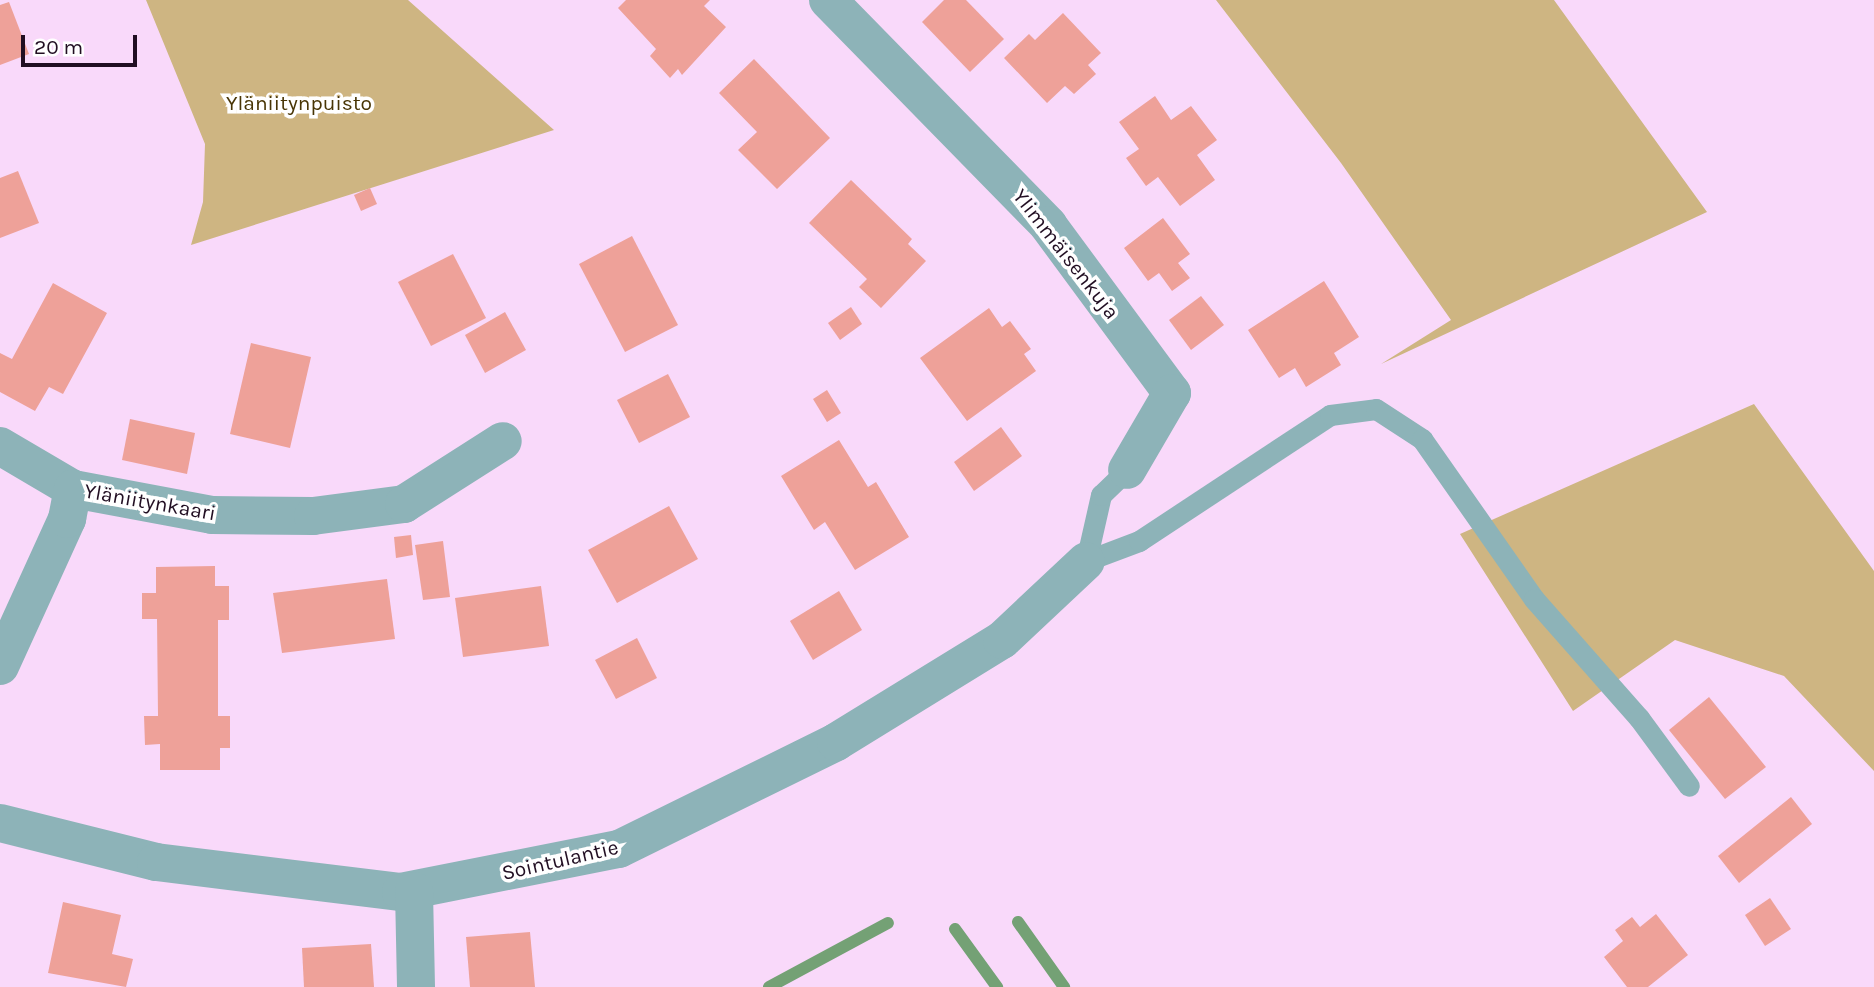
<!DOCTYPE html>
<meta charset="utf-8">
<style>
body{margin:0}
#map{position:relative;width:1874px;height:987px;overflow:hidden;background:#f9d9fa;font-family:Karla,sans-serif}
div>[style]{position:absolute}
.green>*{inset:0;background:#ceb582}
.stream>*{height:12px;margin:-6px;padding:0 6px;transform-origin:6px;border-radius:6px;background:#74a175}
.building>*{inset:0;background:#eea199}
.service>*{height:21px;margin:-10.5px;padding:0 10.5px;transform-origin:10.5px;border-radius:10.5px;background:#8db3b8}
.minor>*{height:38px;margin:-19px;padding:0 19px;transform-origin:19px;border-radius:19px;background:#8db3b8}
span{translate:-50% -50%;white-space:nowrap;text-align:center;line-height:1.15;-webkit-text-stroke:7px #fff;paint-order:stroke}
.park-label{font-size:21px;color:#483505}
.street-label{font-size:21px;color:#210e22}
.scale{position:absolute;left:21px;top:35px;width:116px;height:32px;box-sizing:border-box;border:4px solid #210e22;border-top:0;padding-left:9px;font-size:21px;line-height:24px;white-space:nowrap;color:#210e22;-webkit-text-stroke:5px #fff;paint-order:stroke}
</style>
<div id="map">
<div class="green">
<i style="clip-path:polygon(146px 0,408px 0,554px 130px,191px 245px,203px 202px,205px 144px)"></i>
<i style="clip-path:polygon(1216px 0,1554px 0,1707px 212px,1381px 364px,1451px 320px,1341px 163px)"></i>
<i style="clip-path:polygon(1754px 404px,1874px 571px,1874px 771px,1784px 676px,1675px 640px,1573px 711px,1460px 534px)"></i>
</div>
<div class="stream">
<i style="left:1018px;top:922px;width:80px;rotate:54.7deg"></i>
<i style="left:955px;top:929px;width:72px;rotate:54.1deg"></i>
<i style="left:769px;top:987px;width:135px;rotate:-28.3deg"></i>
</div>
<div class="building">
<i style="clip-path:polygon(626px 0,710px 0,704px 6px,726px 27px,682px 75px,678px 69px,670px 78px,650px 56px,656px 49px,618px 8px)"></i>
<i style="clip-path:polygon(944px 0,966px 0,1004px 39px,970px 72px,922px 22px)"></i>
<i style="clip-path:polygon(9px 2px,29px 54px,0 65px,0 5px)"></i>
<i style="clip-path:polygon(1063px 13px,1101px 53px,1088px 65px,1096px 74px,1074px 94px,1065px 86px,1047px 103px,1004px 58px,1029px 34px,1035px 40px)"></i>
<i style="clip-path:polygon(754px 59px,830px 138px,777px 189px,738px 150px,757px 132px,719px 93px)"></i>
<i style="clip-path:polygon(1155px 96px,1171px 120px,1191px 106px,1217px 140px,1197px 155px,1215px 180px,1180px 206px,1158px 177px,1146px 186px,1126px 158px,1139px 149px,1119px 122px)"></i>
<i style="clip-path:polygon(18px 171px,39px 223px,0 238px,0 178px)"></i>
<i style="clip-path:polygon(851px 180px,912px 239px,908px 244px,926px 261px,881px 308px,859px 287px,867px 279px,809px 223px)"></i>
<i style="clip-path:polygon(370px 188px,377px 204px,361px 211px,354px 195px)"></i>
<i style="clip-path:polygon(1163px 218px,1190px 254px,1178px 263px,1190px 278px,1172px 291px,1159px 273px,1148px 281px,1124px 248px)"></i>
<i style="clip-path:polygon(632px 236px,678px 325px,625px 352px,579px 264px)"></i>
<i style="clip-path:polygon(453px 254px,486px 318px,431px 346px,398px 282px)"></i>
<i style="clip-path:polygon(1324px 281px,1359px 337px,1334px 353px,1341px 365px,1306px 387px,1295px 368px,1279px 378px,1248px 330px)"></i>
<i style="clip-path:polygon(53px 283px,107px 313px,63px 394px,49px 387px,35px 411px,0 392px,0 353px,12px 359px)"></i>
<i style="clip-path:polygon(1201px 296px,1224px 325px,1191px 350px,1169px 320px)"></i>
<i style="clip-path:polygon(851px 307px,862px 324px,840px 340px,828px 323px)"></i>
<i style="clip-path:polygon(989px 308px,1002px 327px,1010px 321px,1031px 349px,1024px 354px,1036px 371px,967px 421px,920px 358px)"></i>
<i style="clip-path:polygon(505px 312px,526px 350px,485px 373px,465px 335px)"></i>
<i style="clip-path:polygon(251px 343px,311px 357px,290px 448px,230px 434px)"></i>
<i style="clip-path:polygon(668px 374px,690px 417px,639px 443px,617px 400px)"></i>
<i style="clip-path:polygon(827px 390px,841px 413px,827px 422px,813px 399px)"></i>
<i style="clip-path:polygon(130px 419px,195px 433px,187px 474px,122px 460px)"></i>
<i style="clip-path:polygon(1001px 427px,1022px 456px,974px 491px,954px 462px)"></i>
<i style="clip-path:polygon(839px 440px,868px 487px,876px 482px,909px 537px,855px 570px,825px 522px,814px 530px,781px 476px)"></i>
<i style="clip-path:polygon(669px 506px,698px 559px,617px 603px,588px 550px)"></i>
<i style="clip-path:polygon(411px 535px,413px 555px,396px 558px,394px 537px)"></i>
<i style="clip-path:polygon(443px 541px,450px 597px,423px 600px,415px 545px)"></i>
<i style="clip-path:polygon(215px 566px,215px 586px,229px 586px,229px 620px,218px 620px,218px 716px,230px 716px,230px 748px,220px 748px,220px 770px,160px 770px,160px 744px,145px 745px,144px 716px,158px 716px,157px 619px,142px 619px,142px 593px,156px 593px,156px 567px)"></i>
<i style="clip-path:polygon(387px 579px,395px 639px,282px 653px,273px 593px)"></i>
<i style="clip-path:polygon(541px 586px,549px 646px,463px 657px,455px 598px)"></i>
<i style="clip-path:polygon(839px 591px,862px 630px,813px 660px,790px 621px)"></i>
<i style="clip-path:polygon(637px 638px,657px 678px,616px 699px,595px 660px)"></i>
<i style="clip-path:polygon(1709px 697px,1766px 767px,1725px 799px,1669px 730px)"></i>
<i style="clip-path:polygon(1791px 797px,1812px 824px,1739px 883px,1718px 856px)"></i>
<i style="clip-path:polygon(1770px 898px,1791px 929px,1765px 946px,1745px 915px)"></i>
<i style="clip-path:polygon(63px 902px,121px 915px,112px 954px,133px 959px,126px 987px,48px 973px)"></i>
<i style="clip-path:polygon(1656px 914px,1688px 955px,1648px 987px,1627px 987px,1604px 957px,1623px 941px,1615px 930px,1632px 917px,1640px 927px)"></i>
<i style="clip-path:polygon(530px 932px,535px 987px,470px 987px,466px 937px)"></i>
<i style="clip-path:polygon(371px 944px,374px 987px,304px 987px,302px 948px)"></i>
</div>
<div class="service">
<i style="left:1086px;top:561px;width:57px;rotate:-20.7deg"></i>
<i style="left:1139px;top:541px;width:229px;rotate:-33.4deg"></i>
<i style="left:1330px;top:415px;width:46px;rotate:-7.4deg"></i>
<i style="left:1376px;top:409px;width:55px;rotate:33.1deg"></i>
<i style="left:1422px;top:439px;width:195px;rotate:55deg"></i>
<i style="left:1534px;top:599px;width:159px;rotate:48.6deg"></i>
<i style="left:1639px;top:718px;width:84px;rotate:53.7deg"></i>
<i style="left:1086px;top:561px;width:68px;rotate:-77.2deg"></i>
<i style="left:1101px;top:495px;width:36px;rotate:-44deg"></i>
</div>
<div class="minor">
<i style="left:828px;top:0;width:315px;rotate:45.6deg"></i>
<i style="left:1048px;top:225px;width:209px;rotate:53.6deg"></i>
<i style="left:1172px;top:393px;width:89px;rotate:120.3deg"></i>
<i style="left:0;top:446px;width:85px;rotate:30.5deg"></i>
<i style="left:73px;top:489px;width:141px;rotate:10.6deg"></i>
<i style="left:212px;top:515px;width:101px;rotate:0.6deg"></i>
<i style="left:313px;top:516px;width:92px;rotate:-7.5deg"></i>
<i style="left:404px;top:504px;width:117px;rotate:-32.5deg"></i>
<i style="left:0;top:666px;width:162px;rotate:-65.5deg"></i>
<i style="left:67px;top:519px;width:31px;rotate:-79deg"></i>
<i style="left:0;top:823px;width:161px;rotate:14deg"></i>
<i style="left:156px;top:862px;width:247px;rotate:7deg"></i>
<i style="left:401px;top:892px;width:222px;rotate:-11.2deg"></i>
<i style="left:619px;top:849px;width:242px;rotate:-26.2deg"></i>
<i style="left:836px;top:742px;width:195px;rotate:-31.6deg"></i>
<i style="left:1002px;top:640px;width:115px;rotate:-43.2deg"></i>
<i style="left:414px;top:891px;width:96px;rotate:88.8deg"></i>
</div>
<div class="park-label">
<span style="left:299px;top:103px">Yläniitynpuisto</span>
</div>
<div class="street-label">
<span style="left:1066px;top:254px;rotate:52deg">Ylimmäisenkuja</span>
<span style="left:150px;top:502px;rotate:10deg">Yläniitynkaari</span>
<span style="left:560px;top:860px;rotate:-13deg">Sointulantie</span>
</div>
<div class="scale">20 m</div>
</div>
